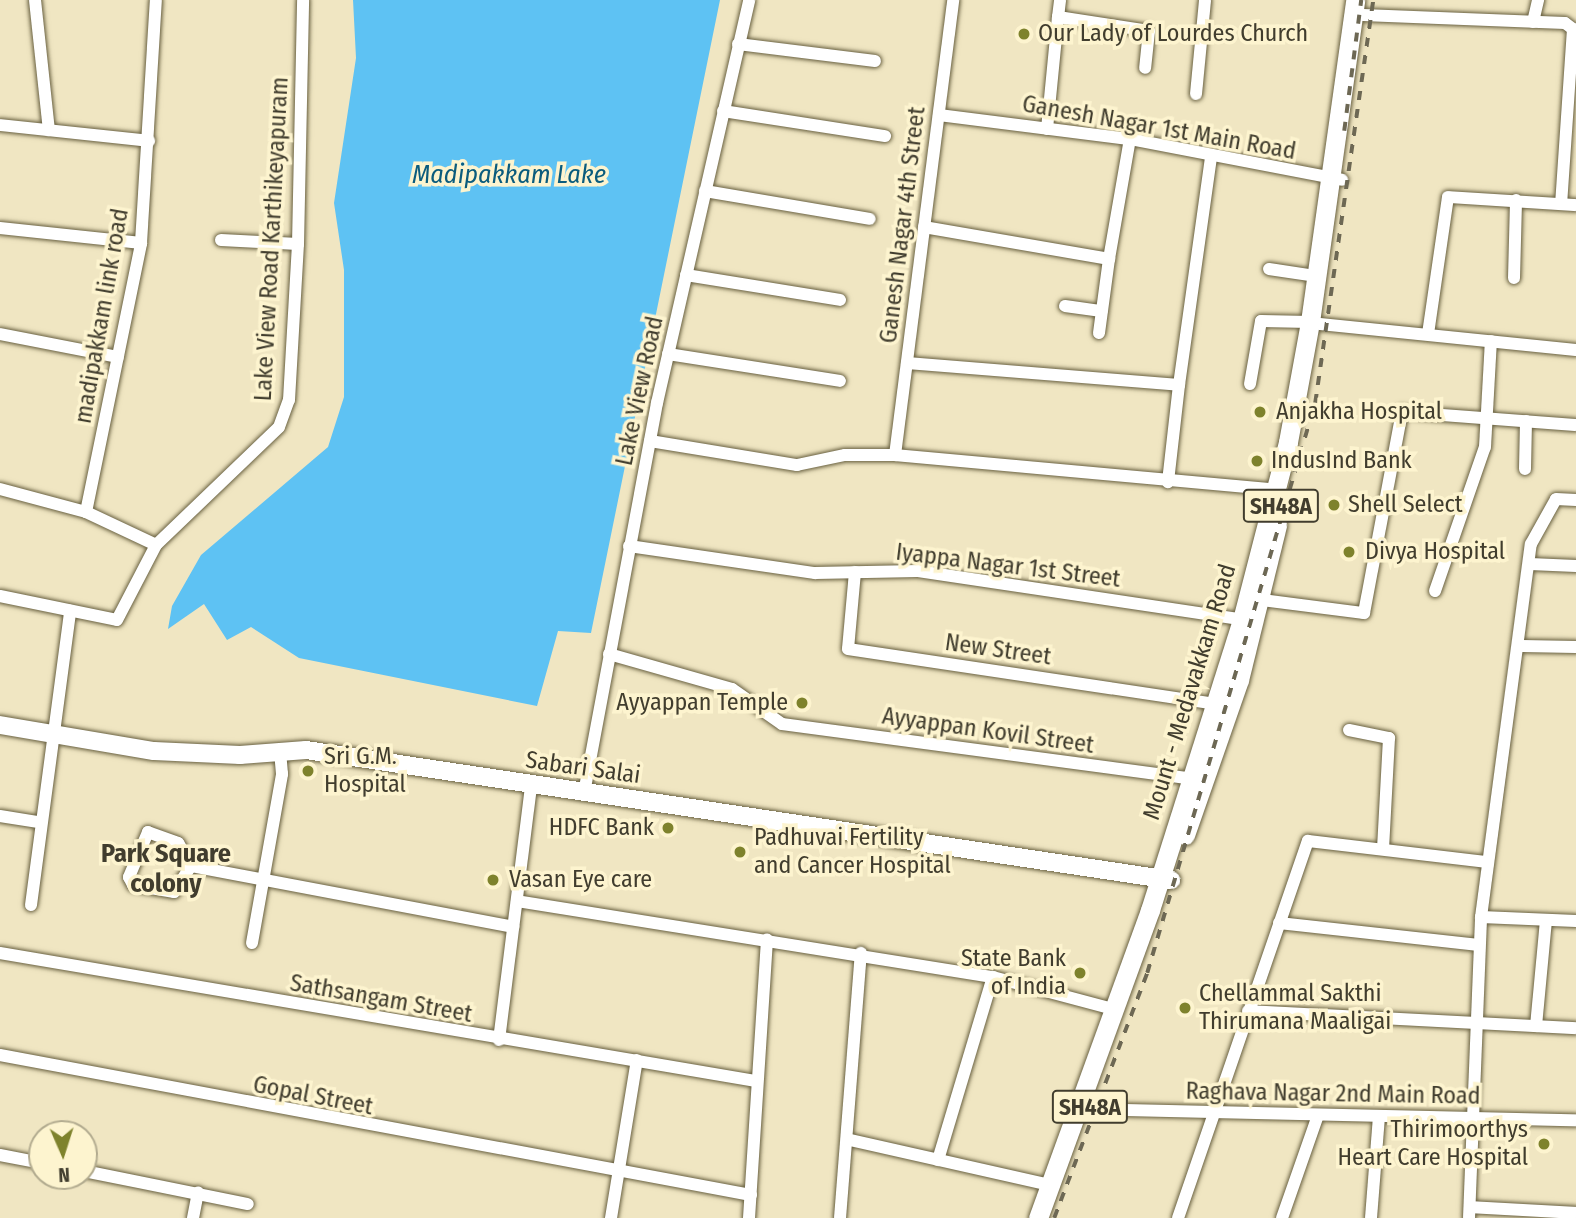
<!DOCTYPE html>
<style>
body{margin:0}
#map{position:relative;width:1576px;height:1218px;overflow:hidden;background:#f0e6c2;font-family:"Fira Sans Condensed",sans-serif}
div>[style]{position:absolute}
.water>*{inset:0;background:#5ec2f3}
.roads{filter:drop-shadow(0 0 2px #686040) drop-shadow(0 0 2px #686040)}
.street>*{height:12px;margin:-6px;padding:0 6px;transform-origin:6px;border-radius:6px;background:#fff}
.secondary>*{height:18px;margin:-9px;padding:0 9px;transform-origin:9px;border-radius:9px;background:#fff}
.primary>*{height:19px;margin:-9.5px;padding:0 9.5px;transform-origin:9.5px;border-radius:9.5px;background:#fff}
.rail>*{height:3.5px;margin-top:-1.75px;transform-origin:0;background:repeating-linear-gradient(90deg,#6d6854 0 9px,transparent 0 18px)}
.dots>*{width:19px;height:19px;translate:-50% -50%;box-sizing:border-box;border:4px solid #fdf4cf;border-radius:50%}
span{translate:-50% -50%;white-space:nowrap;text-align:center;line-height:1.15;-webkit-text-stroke:7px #fdf4cf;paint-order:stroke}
.shield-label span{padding:2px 5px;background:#fdf4cf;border:2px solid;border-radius:5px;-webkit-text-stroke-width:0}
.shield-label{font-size:23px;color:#413d2e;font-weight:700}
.poi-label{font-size:24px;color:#413d2e}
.left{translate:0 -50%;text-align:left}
.right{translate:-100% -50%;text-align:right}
.street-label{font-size:24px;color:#413d2e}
.water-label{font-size:26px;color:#0b5c7d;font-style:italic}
.neighbourhood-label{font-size:26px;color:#413d2e;font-weight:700}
.north{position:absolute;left:28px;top:1120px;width:70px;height:70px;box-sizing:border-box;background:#fdf4cf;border:2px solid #b2ab8f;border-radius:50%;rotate:177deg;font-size:19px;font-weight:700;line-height:28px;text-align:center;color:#413d2e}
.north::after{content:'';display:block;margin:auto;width:24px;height:32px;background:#7e822c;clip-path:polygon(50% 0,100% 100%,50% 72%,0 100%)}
</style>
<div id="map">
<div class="water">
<i style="clip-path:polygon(353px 0,720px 0,591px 633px,558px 631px,537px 706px,299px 658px,251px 627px,227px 640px,204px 604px,168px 629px,172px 606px,201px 555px,328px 447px,344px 397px,344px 270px,334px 203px,356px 58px)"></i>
</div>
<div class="roads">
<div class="street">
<i style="left:35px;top:0;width:131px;rotate:83.9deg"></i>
<i style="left:1363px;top:15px;width:202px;rotate:2.3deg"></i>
<i style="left:1565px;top:23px;width:10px;rotate:37deg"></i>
<i style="left:1573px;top:29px;width:174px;rotate:93.9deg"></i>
<i style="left:1058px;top:17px;width:17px;rotate:-83deg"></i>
<i style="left:1533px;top:22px;width:23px;rotate:-77deg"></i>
<i style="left:738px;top:44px;width:138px;rotate:7.1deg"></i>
<i style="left:1196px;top:94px;width:94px;rotate:-84.5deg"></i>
<i style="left:723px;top:111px;width:164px;rotate:8.8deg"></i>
<i style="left:939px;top:115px;width:193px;rotate:7.2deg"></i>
<i style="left:1130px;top:139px;width:216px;rotate:10.9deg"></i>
<i style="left:0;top:125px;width:150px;rotate:6.1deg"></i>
<i style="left:1047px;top:129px;width:113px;rotate:-84.4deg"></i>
<i style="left:1058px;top:17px;width:92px;rotate:8.7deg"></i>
<i style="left:1149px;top:31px;width:37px;rotate:96deg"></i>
<i style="left:705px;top:191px;width:167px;rotate:9.6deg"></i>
<i style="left:924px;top:227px;width:188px;rotate:9.8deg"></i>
<i style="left:1109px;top:259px;width:122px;rotate:-80.1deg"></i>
<i style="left:0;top:228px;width:142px;rotate:6.1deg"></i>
<i style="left:221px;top:240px;width:77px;rotate:3deg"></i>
<i style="left:1269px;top:269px;width:48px;rotate:8.5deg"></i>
<i style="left:686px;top:275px;width:156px;rotate:9.2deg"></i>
<i style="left:1514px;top:278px;width:78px;rotate:-88.5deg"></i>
<i style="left:1065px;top:306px;width:37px;rotate:8deg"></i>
<i style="left:1320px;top:324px;width:257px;rotate:5.8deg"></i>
<i style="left:1099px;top:333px;width:75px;rotate:-82.3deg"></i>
<i style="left:0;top:334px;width:120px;rotate:11deg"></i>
<i style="left:1428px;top:334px;width:138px;rotate:-81.7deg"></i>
<i style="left:1448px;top:197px;width:128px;rotate:3.6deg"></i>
<i style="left:668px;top:354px;width:174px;rotate:8.9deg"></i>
<i style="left:907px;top:363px;width:273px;rotate:4.6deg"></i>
<i style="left:1179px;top:385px;width:98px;rotate:96.5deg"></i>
<i style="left:1250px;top:384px;width:64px;rotate:-80.1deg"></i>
<i style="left:1261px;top:321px;width:49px;rotate:1.2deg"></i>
<i style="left:1179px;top:385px;width:230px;rotate:-82deg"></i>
<i style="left:650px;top:441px;width:149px;rotate:9.3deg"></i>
<i style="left:797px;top:465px;width:49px;rotate:-11.8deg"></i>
<i style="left:845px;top:455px;width:50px"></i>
<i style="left:895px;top:455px;width:383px;rotate:5.2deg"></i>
<i style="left:895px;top:455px;width:459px;rotate:-82.7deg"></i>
<i style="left:1525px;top:469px;width:48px;rotate:-88.8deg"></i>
<i style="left:0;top:489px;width:89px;rotate:15deg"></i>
<i style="left:86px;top:512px;width:77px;rotate:25.2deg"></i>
<i style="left:86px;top:512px;width:275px;rotate:-78.4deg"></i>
<i style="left:141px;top:243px;width:243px;rotate:-86.5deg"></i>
<i style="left:629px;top:546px;width:188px;rotate:8.3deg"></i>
<i style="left:815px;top:573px;width:103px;rotate:-1.1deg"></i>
<i style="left:918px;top:571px;width:332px;rotate:8.5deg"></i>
<i style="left:1530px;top:564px;width:46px;rotate:2.5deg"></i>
<i style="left:855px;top:572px;width:77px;rotate:95.2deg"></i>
<i style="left:848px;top:649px;width:373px;rotate:8.5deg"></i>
<i style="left:1435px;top:591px;width:152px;rotate:-70.9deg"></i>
<i style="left:1485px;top:447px;width:106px;rotate:-86.8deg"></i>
<i style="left:0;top:596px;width:119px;rotate:11.6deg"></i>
<i style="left:117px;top:620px;width:85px;rotate:-62.5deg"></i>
<i style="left:156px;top:545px;width:170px;rotate:-43.8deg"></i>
<i style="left:279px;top:427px;width:29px;rotate:-70deg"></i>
<i style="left:289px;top:400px;width:156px;rotate:-86.7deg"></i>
<i style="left:298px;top:244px;width:244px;rotate:-88.8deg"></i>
<i style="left:1262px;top:600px;width:103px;rotate:7.3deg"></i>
<i style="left:1364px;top:613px;width:205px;rotate:-79.3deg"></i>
<i style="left:1402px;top:412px;width:174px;rotate:4.3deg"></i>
<i style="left:1522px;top:646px;width:54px;rotate:1.1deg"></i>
<i style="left:609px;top:654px;width:128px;rotate:15.9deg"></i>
<i style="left:732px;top:689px;width:61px;rotate:35deg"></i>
<i style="left:782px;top:724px;width:410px;rotate:7.6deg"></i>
<i style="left:1349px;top:730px;width:41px;rotate:11.3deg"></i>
<i style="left:1389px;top:738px;width:110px;rotate:93.1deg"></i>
<i style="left:584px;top:793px;width:397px;rotate:-79.4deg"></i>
<i style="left:657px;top:403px;width:413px;rotate:-77.1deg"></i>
<i style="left:0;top:816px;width:39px;rotate:9deg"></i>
<i style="left:191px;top:866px;width:26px;rotate:-119deg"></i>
<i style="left:178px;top:843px;width:32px;rotate:-160deg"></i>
<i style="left:148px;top:832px;width:49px;rotate:112.9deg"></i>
<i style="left:129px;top:877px;width:9px;rotate:63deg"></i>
<i style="left:133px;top:885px;width:42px;rotate:9.7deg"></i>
<i style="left:174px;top:892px;width:31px;rotate:-57deg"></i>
<i style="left:191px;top:866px;width:328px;rotate:10.7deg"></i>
<i style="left:517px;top:901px;width:482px;rotate:9.1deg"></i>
<i style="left:993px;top:977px;width:124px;rotate:14.9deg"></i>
<i style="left:31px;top:905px;width:297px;rotate:-82.4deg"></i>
<i style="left:1481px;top:917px;width:95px;rotate:2.4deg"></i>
<i style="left:1279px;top:923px;width:201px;rotate:6.3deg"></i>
<i style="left:252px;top:943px;width:172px;rotate:-79.9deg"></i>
<i style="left:282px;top:774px;width:21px;rotate:-95deg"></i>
<i style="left:0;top:953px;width:767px;rotate:9.61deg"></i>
<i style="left:1248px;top:1011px;width:328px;rotate:3deg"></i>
<i style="left:1536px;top:1026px;width:106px;rotate:-84.6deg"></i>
<i style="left:499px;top:1040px;width:256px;rotate:-82.8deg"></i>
<i style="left:0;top:1055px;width:764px;rotate:10.56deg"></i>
<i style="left:1077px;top:1109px;width:499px;rotate:1.3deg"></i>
<i style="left:850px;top:1140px;width:204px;rotate:12.7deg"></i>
<i style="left:0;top:1155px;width:43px;rotate:10.8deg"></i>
<i style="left:938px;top:1160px;width:191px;rotate:-73.3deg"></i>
<i style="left:84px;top:1171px;width:167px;rotate:11.4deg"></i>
<i style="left:1470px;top:1207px;width:106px;rotate:3.2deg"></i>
<i style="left:193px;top:1218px;width:26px;rotate:-79deg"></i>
<i style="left:611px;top:1218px;width:160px;rotate:-80.7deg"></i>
<i style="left:749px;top:1218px;width:279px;rotate:-86.3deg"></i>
<i style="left:840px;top:1218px;width:266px;rotate:-85.5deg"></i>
<i style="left:1178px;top:1218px;width:399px;rotate:-71deg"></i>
<i style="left:1308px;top:841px;width:179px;rotate:6.7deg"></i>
<i style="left:1282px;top:1218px;width:109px;rotate:-70.7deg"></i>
<i style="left:1371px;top:1218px;width:102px;rotate:-85.5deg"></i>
<i style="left:1469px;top:1218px;width:301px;rotate:-87.7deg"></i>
<i style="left:1481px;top:917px;width:376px;rotate:-82.4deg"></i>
<i style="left:1531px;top:544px;width:51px;rotate:-60.9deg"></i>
<i style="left:1556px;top:499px;width:20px;rotate:3deg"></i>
</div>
<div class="secondary">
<i style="left:0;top:725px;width:156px;rotate:9.6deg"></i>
<i style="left:154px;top:751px;width:86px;rotate:2.7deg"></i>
<i style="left:240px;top:755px;width:66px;rotate:-4.3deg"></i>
<i style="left:306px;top:750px;width:875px;rotate:8.55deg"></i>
</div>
<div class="primary">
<i style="left:1185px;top:835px;width:164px;rotate:-70.8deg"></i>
<i style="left:1239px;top:680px;width:160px;rotate:-76.2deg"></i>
<i style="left:1038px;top:1218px;width:328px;rotate:-70deg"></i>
<i style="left:1150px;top:910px;width:304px;rotate:-72.4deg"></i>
<i style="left:1242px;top:620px;width:184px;rotate:-75.5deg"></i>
<i style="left:1288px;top:442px;width:122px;rotate:-79.6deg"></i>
<i style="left:1310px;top:322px;width:325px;rotate:-82deg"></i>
</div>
</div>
<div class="rail">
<i style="left:1344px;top:131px;width:132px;rotate:-82.6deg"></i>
<i style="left:1054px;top:1218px;width:262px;rotate:-69.2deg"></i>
<i style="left:1147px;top:973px;width:594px;rotate:-73.58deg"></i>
<i style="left:1315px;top:403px;width:407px;rotate:-81.8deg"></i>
</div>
<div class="dots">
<i style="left:1024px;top:34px;background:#7e822c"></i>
<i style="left:1260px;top:412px;background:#7e822c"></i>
<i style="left:1257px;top:461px;background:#7e822c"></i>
<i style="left:1334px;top:505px;background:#7e822c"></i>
<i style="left:1349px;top:552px;background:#7e822c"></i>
<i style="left:802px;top:703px;background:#7e822c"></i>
<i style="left:308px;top:771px;background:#7e822c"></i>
<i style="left:668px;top:828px;background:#7e822c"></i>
<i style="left:740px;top:852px;background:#7e822c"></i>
<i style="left:493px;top:880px;background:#7e822c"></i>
<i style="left:1080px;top:973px;background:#7e822c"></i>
<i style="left:1185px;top:1008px;background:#7e822c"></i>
<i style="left:1544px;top:1144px;background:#7e822c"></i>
</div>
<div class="shield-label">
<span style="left:1281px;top:506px">SH48A</span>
<span style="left:1090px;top:1107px">SH48A</span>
</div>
<div class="poi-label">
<span class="left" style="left:1038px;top:34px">Our Lady of Lourdes Church</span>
<span class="left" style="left:1276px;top:412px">Anjakha Hospital</span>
<span class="left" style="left:1271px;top:461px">IndusInd Bank</span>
<span class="left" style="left:1348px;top:505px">Shell Select</span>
<span class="left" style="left:1365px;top:552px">Divya Hospital</span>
<span class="right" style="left:788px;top:703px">Ayyappan Temple</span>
<span class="left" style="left:324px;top:771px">Sri G.M.<br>Hospital</span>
<span class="right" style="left:654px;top:828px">HDFC Bank</span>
<span class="left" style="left:754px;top:852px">Padhuvai Fertility<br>and Cancer Hospital</span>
<span class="left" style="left:509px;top:880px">Vasan Eye care</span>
<span class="right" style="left:1066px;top:973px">State Bank<br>of India</span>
<span class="left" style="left:1199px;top:1008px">Chellammal Sakthi<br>Thirumana Maaligai</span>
<span class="right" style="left:1528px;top:1144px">Thirimoorthys<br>Heart Care Hospital</span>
</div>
<div class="street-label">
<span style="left:1159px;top:128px;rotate:10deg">Ganesh Nagar 1st Main Road</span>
<span style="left:903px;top:225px;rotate:-83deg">Ganesh Nagar 4th Street</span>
<span style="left:272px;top:239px;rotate:-87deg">Lake View Road Karthikeyapuram</span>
<span style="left:102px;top:316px;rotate:-80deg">madipakkam link road</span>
<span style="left:640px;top:391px;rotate:-78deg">Lake View Road</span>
<span style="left:1008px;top:566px;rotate:7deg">Iyappa Nagar 1st Street</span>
<span style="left:998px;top:650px;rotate:8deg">New Street</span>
<span style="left:1190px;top:692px;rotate:-73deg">Mount - Medavakkam Road</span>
<span style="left:988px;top:731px;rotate:8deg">Ayyappan Kovil Street</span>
<span style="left:583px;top:768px;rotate:8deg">Sabari Salai</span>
<span style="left:381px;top:999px;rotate:10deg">Sathsangam Street</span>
<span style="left:1333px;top:1094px;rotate:1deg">Raghava Nagar 2nd Main Road</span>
<span style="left:313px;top:1096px;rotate:11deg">Gopal Street</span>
</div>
<div class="water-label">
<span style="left:509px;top:175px">Madipakkam Lake</span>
</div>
<div class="neighbourhood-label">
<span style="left:166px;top:869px">Park Square<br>colony</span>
</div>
<div class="north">N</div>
</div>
